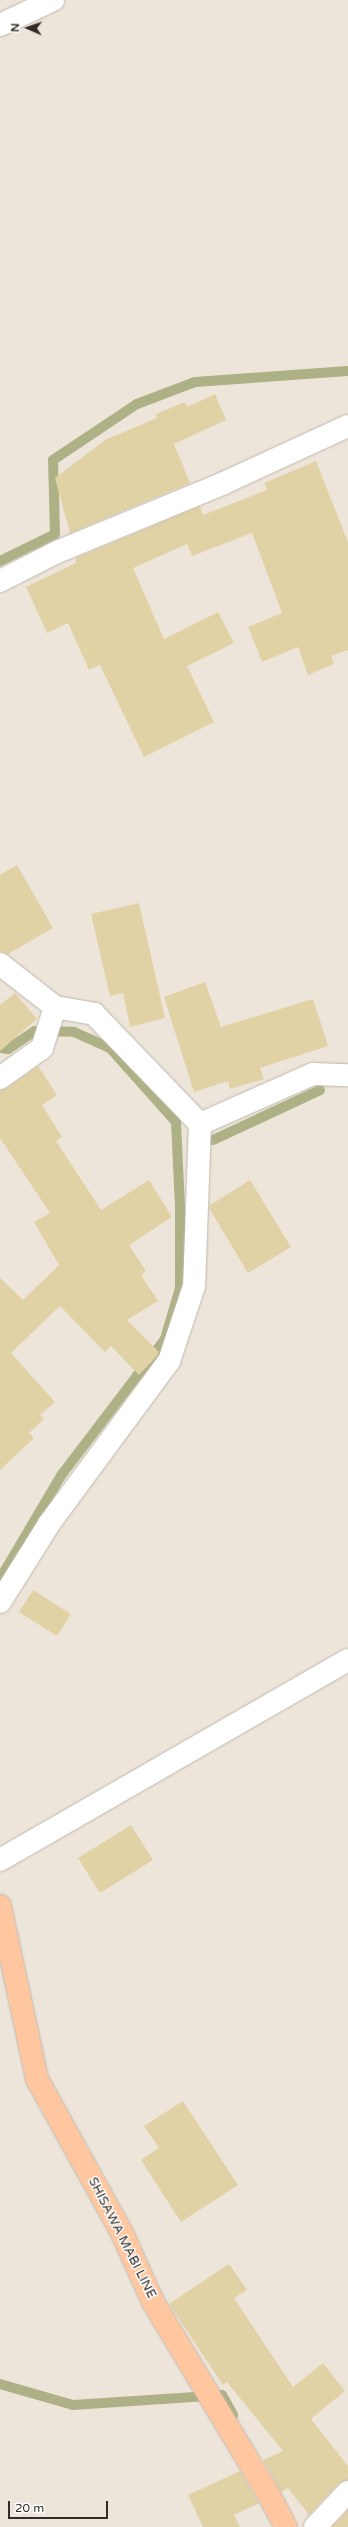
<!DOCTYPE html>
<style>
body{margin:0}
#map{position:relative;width:348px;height:2527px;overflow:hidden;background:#eee5da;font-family:"Varela Round",sans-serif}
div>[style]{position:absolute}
.stream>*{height:10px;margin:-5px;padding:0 5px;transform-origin:5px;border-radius:5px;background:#aeb185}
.building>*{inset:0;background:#e0d2a5}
.roads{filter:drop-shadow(0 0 1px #c0b8ad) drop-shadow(0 0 1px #c0b8ad)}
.minor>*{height:22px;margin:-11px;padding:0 11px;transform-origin:11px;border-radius:11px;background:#fff}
.major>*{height:22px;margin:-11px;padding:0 11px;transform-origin:11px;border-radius:11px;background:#ffc79f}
span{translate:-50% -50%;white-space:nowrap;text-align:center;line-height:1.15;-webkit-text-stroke:3px #fff;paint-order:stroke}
.street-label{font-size:13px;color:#302d28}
.north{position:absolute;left:8px;top:8px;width:40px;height:40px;-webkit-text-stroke:3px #fff;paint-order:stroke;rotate:272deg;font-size:11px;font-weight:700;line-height:16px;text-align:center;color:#302d28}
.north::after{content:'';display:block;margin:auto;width:14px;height:18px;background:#302d28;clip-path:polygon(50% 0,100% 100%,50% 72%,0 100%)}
.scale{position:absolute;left:8px;top:2501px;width:100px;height:18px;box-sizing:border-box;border:2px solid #302d28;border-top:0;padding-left:5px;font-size:12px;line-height:14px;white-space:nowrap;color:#302d28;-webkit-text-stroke:3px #fff;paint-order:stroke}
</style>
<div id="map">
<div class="stream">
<i style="left:0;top:561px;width:61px;rotate:-26.1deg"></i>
<i style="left:55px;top:534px;width:74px;rotate:-91.5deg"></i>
<i style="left:53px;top:460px;width:101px;rotate:-33.7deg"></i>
<i style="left:137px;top:404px;width:62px;rotate:-20.8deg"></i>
<i style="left:195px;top:382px;width:153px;rotate:-4.1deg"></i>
<i style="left:0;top:1048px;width:8px;rotate:7deg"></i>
<i style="left:8px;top:1049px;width:32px;rotate:-34deg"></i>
<i style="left:35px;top:1031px;width:39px;rotate:1deg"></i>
<i style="left:74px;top:1032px;width:39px;rotate:24deg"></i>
<i style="left:110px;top:1048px;width:99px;rotate:48.3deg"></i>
<i style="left:176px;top:1122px;width:86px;rotate:87.3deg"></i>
<i style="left:180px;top:1208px;width:80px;rotate:90deg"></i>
<i style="left:180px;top:1288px;width:53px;rotate:106.4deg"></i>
<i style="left:165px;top:1339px;width:170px;rotate:127.3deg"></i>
<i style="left:62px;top:1474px;width:122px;rotate:120.6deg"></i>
<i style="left:213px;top:1140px;width:118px;rotate:-25deg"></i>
<i style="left:0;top:2384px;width:76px;rotate:16deg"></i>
<i style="left:73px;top:2405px;width:149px;rotate:-3.8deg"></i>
<i style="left:222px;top:2395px;width:23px;rotate:61deg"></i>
</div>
<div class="building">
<i style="clip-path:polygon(215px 394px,226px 420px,174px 444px,190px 483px,70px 533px,55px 478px,105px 440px,157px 418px,156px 414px,185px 402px,187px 407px)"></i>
<i style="clip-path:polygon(316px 461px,348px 542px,348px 650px,331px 656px,334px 664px,308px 675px,298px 647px,262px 662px,248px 627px,282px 613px,252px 533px,192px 556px,187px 544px,133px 568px,164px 639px,218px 612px,234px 643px,187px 666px,214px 722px,144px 757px,100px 665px,89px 670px,68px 623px,47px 633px,26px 587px,76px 563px,76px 558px,200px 506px,203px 515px,267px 490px,264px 483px)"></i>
<i style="clip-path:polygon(17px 865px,53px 928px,8px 954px,0 952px,0 875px)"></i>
<i style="clip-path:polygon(139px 903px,165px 1018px,130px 1027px,123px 993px,110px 996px,91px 914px)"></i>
<i style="clip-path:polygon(205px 982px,221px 1027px,313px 999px,328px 1046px,260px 1068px,264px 1079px,230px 1089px,228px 1081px,194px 1092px,164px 997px)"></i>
<i style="clip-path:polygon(15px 993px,37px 1019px,0 1051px,0 1005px)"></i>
<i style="clip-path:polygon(38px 1066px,57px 1095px,42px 1105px,62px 1137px,56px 1141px,101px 1210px,149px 1180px,172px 1217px,129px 1245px,146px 1271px,141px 1275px,158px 1301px,127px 1320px,159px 1352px,158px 1355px,139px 1375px,111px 1346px,105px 1352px,60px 1306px,11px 1353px,55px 1402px,40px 1415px,44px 1419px,29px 1433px,34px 1438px,0 1470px,0 1278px,23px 1300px,59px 1265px,34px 1222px,50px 1213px,0 1138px,0 1090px,7px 1088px)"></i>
<i style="clip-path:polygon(250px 1180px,291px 1247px,248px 1273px,209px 1208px,210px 1205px)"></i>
<i style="clip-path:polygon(33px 1590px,71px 1614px,57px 1636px,19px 1612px)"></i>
<i style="clip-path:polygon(131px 1825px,153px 1860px,100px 1893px,78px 1858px)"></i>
<i style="clip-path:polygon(183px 2101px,238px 2185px,181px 2222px,141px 2160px,159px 2148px,144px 2126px)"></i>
<i style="clip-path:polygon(229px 2264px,247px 2290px,234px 2298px,293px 2387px,323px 2363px,345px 2391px,311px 2419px,348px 2466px,348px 2480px,339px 2483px,309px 2515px,288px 2488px,281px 2492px,263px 2460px,283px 2451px,227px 2382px,223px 2385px,169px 2304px)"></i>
<i style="clip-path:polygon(240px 2471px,259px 2503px,234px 2515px,240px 2527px,203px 2527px,188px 2495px)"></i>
<i style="clip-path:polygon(348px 2510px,348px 2527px,332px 2527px)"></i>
</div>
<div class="roads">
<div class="minor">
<i style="left:0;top:25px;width:59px;rotate:-25.3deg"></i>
<i style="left:0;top:581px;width:64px;rotate:-27deg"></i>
<i style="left:57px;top:552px;width:181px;rotate:-22.4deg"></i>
<i style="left:224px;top:483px;width:136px;rotate:-24.7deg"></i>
<i style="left:0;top:964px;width:70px;rotate:38deg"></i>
<i style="left:55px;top:1007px;width:40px;rotate:10deg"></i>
<i style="left:94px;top:1014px;width:153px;rotate:46.1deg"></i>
<i style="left:200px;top:1124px;width:162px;rotate:92.1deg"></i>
<i style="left:194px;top:1286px;width:79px;rotate:108.4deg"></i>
<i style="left:169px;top:1361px;width:202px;rotate:126.4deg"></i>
<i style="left:49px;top:1524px;width:92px;rotate:122.1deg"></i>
<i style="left:0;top:1078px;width:52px;rotate:-35.5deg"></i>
<i style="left:42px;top:1048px;width:43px;rotate:-72.4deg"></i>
<i style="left:200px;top:1124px;width:124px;rotate:-23.9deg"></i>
<i style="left:313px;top:1074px;width:35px;rotate:2deg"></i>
<i style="left:0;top:1860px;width:401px;rotate:-29.9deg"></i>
<i style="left:315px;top:2527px;width:48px;rotate:-46.7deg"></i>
</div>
<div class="major">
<i style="left:0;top:1906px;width:177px;rotate:77.9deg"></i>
<i style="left:37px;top:2079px;width:174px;rotate:61.1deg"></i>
<i style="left:121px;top:2231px;width:78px;rotate:65.7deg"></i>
<i style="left:153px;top:2302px;width:227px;rotate:59deg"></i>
<i style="left:270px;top:2497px;width:34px;rotate:62deg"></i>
</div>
</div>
<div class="street-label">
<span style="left:122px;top:2238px;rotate:63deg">SHISAWA MABI LINE</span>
</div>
<div class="north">N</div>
<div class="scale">20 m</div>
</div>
